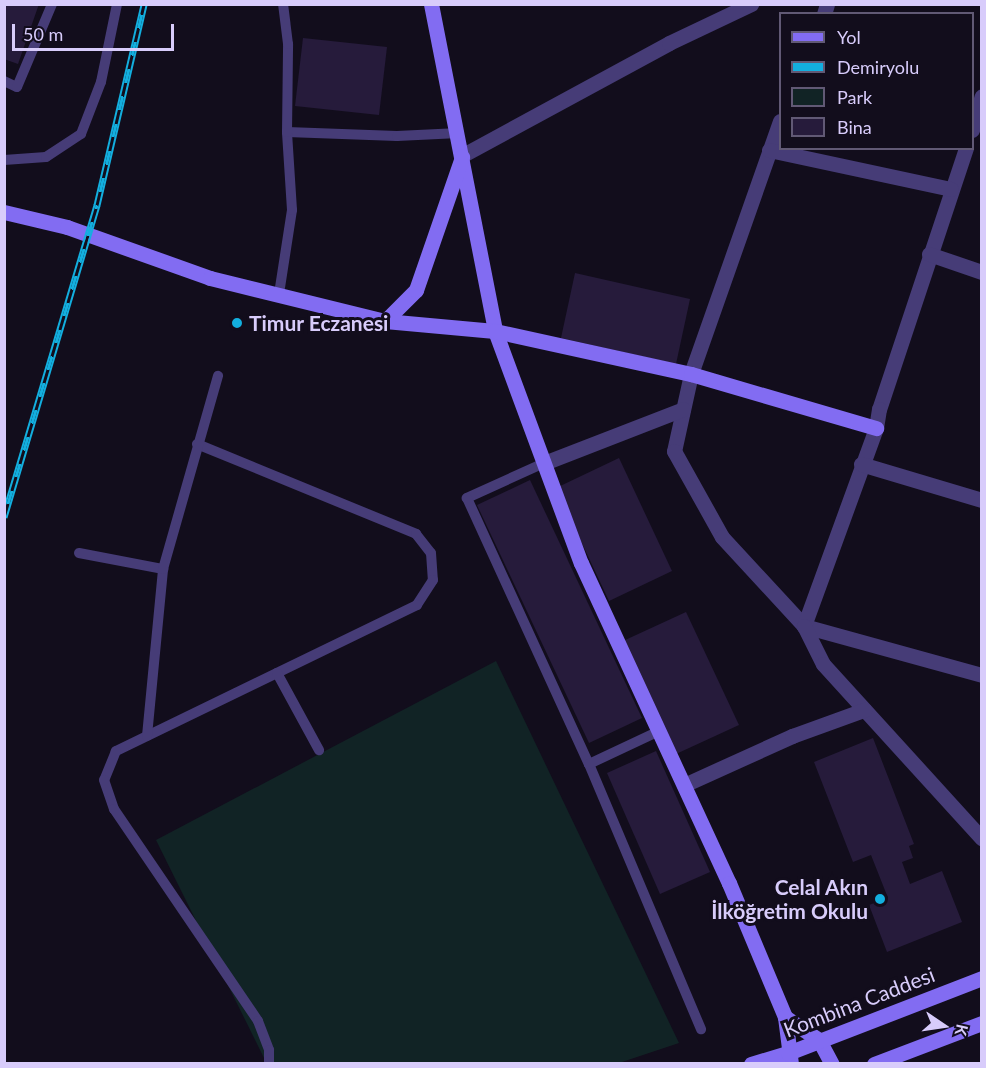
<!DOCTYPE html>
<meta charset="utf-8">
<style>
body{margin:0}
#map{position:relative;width:986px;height:1068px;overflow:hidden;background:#120d1c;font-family:Lato,sans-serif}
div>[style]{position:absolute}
.green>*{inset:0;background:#112325}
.building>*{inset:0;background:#261b3b}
.lane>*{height:10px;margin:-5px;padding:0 5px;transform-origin:5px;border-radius:5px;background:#463c77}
.street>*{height:15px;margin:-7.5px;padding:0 7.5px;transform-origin:7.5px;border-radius:7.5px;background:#463c77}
.secondary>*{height:15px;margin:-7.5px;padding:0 7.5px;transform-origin:7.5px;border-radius:7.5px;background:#826cf2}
.rail>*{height:7px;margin-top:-3.5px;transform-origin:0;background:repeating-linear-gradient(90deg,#120d1c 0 14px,#13afdf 0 28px);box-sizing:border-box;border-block:2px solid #13afdf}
.dots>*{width:16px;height:16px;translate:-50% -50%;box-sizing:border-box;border:3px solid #120d1c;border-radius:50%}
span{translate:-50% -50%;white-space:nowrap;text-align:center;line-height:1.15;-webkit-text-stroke:6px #120d1c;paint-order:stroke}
.poi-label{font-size:21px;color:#d8ccfb;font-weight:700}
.left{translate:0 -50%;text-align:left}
.right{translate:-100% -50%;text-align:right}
.street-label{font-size:21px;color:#d8ccfb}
.frame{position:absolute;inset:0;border:6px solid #d8ccfb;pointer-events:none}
.legend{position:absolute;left:779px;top:12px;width:195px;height:138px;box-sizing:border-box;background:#120d1c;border:2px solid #615975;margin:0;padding:8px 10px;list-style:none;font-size:18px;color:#d8ccfb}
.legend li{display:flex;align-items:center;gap:12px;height:30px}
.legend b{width:30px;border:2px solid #615975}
.north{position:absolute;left:914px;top:996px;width:60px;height:60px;-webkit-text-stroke:4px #120d1c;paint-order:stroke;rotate:103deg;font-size:16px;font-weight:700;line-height:24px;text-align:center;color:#d8ccfb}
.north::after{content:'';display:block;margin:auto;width:21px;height:27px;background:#d8ccfb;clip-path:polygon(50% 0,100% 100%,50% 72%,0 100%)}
.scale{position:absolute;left:12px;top:24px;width:162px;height:27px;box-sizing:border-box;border:3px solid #d8ccfb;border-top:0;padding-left:8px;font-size:18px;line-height:21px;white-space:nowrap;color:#d8ccfb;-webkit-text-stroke:4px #120d1c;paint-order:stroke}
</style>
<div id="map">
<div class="green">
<i style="clip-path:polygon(496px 661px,679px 1043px,616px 1064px,266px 1062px,156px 840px)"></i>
</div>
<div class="building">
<i style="clip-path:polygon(4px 4px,39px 4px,18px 64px,4px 59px)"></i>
<i style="clip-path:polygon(303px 38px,387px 47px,379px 115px,295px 106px)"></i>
<i style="clip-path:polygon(575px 273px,690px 299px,676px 364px,561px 338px)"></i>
<i style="clip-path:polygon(619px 458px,672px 571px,609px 601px,556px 488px)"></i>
<i style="clip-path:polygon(530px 480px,642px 718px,589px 743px,477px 505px)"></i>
<i style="clip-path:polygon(686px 612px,739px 725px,676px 754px,623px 641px)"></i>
<i style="clip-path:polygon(873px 738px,914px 844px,909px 846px,913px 858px,902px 862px,910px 884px,942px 871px,962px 922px,887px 952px,869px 905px,888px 898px,871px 855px,853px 862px,814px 762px)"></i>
<i style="clip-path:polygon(656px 751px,710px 872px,660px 894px,607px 773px)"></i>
</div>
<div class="lane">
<i style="left:4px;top:81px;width:14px;rotate:25deg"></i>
<i style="left:17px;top:87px;width:90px;rotate:-67.1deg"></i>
<i style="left:287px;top:132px;width:110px;rotate:2.1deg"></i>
<i style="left:397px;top:136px;width:62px;rotate:-2.8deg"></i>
<i style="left:4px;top:160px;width:42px;rotate:-4.1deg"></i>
<i style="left:46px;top:157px;width:42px;rotate:-33.3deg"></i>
<i style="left:81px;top:134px;width:56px;rotate:-69deg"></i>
<i style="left:101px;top:82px;width:80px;rotate:-78.4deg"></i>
<i style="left:279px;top:294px;width:85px;rotate:-81.2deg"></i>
<i style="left:292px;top:210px;width:78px;rotate:-93.7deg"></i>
<i style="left:287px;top:132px;width:88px;rotate:-89.3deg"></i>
<i style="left:288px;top:44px;width:40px;rotate:-97.1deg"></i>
<i style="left:197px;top:444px;width:237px;rotate:22.3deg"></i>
<i style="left:416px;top:534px;width:24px;rotate:52deg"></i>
<i style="left:431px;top:553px;width:27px;rotate:86deg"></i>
<i style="left:433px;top:580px;width:30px;rotate:123deg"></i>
<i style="left:417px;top:605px;width:335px;rotate:154.1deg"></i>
<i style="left:116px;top:751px;width:31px;rotate:112deg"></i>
<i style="left:104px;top:780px;width:31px;rotate:71deg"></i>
<i style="left:114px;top:809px;width:256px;rotate:55.8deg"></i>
<i style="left:258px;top:1021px;width:31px;rotate:69deg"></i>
<i style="left:269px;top:1050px;width:14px;rotate:90deg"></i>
<i style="left:544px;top:463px;width:85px;rotate:155.6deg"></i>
<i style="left:467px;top:498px;width:293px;rotate:65.4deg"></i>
<i style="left:589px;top:764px;width:288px;rotate:67.1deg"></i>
<i style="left:79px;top:553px;width:86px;rotate:10.8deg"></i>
<i style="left:277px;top:673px;width:88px;rotate:61.4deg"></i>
<i style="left:147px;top:736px;width:168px;rotate:-84.5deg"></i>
<i style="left:163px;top:569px;width:201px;rotate:-74.1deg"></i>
<i style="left:589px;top:764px;width:77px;rotate:-25.2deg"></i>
</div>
<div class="street">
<i style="left:824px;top:14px;width:10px;rotate:-73deg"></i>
<i style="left:780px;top:121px;width:268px;rotate:109.4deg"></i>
<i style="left:691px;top:374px;width:79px;rotate:102.4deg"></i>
<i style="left:674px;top:451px;width:98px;rotate:60.8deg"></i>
<i style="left:722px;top:537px;width:121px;rotate:47.3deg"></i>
<i style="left:804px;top:626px;width:185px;rotate:15.4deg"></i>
<i style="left:972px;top:130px;width:35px;rotate:-74deg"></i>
<i style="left:966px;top:148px;width:275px;rotate:108.4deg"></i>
<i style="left:879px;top:409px;width:19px;rotate:99deg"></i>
<i style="left:876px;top:428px;width:211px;rotate:110deg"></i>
<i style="left:804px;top:626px;width:42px;rotate:63.4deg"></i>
<i style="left:823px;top:664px;width:236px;rotate:47.7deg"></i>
<i style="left:769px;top:150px;width:186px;rotate:12.1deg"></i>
<i style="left:463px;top:155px;width:234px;rotate:-28.5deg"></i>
<i style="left:669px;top:43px;width:91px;rotate:-25.4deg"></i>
<i style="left:929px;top:254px;width:56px;rotate:18.8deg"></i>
<i style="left:544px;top:463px;width:149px;rotate:-21.2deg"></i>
<i style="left:861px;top:464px;width:126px;rotate:16.6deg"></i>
<i style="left:684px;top:785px;width:119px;rotate:-24.4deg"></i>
<i style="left:792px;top:736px;width:77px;rotate:-19.9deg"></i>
</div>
<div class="secondary">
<i style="left:431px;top:4px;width:333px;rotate:78.9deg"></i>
<i style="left:495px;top:331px;width:247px;rotate:69.7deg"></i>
<i style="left:581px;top:563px;width:353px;rotate:65.2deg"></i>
<i style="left:729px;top:883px;width:145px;rotate:67.3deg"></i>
<i style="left:785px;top:1017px;width:47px;rotate:82.7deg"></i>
<i style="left:4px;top:212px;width:65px;rotate:13.4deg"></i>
<i style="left:67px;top:227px;width:152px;rotate:19.6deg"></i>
<i style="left:210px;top:278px;width:180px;rotate:13.8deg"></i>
<i style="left:385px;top:321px;width:110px;rotate:5.2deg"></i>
<i style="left:495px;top:331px;width:201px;rotate:12.4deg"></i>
<i style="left:691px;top:374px;width:193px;rotate:16.3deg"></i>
<i style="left:385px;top:321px;width:44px;rotate:-45deg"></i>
<i style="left:416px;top:290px;width:141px;rotate:-70.9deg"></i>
<i style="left:785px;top:1017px;width:41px;rotate:34.1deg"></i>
<i style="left:819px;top:1040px;width:27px;rotate:62deg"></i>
<i style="left:751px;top:1064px;width:39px;rotate:-17deg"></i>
<i style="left:788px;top:1053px;width:208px;rotate:-21.1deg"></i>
<i style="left:874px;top:1064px;width:116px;rotate:-20.8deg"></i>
</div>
<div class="rail">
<i style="left:4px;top:517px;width:326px;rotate:-73.4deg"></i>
<i style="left:97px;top:205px;width:206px;rotate:-76.8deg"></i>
</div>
<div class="dots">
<i style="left:237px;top:323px;background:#13afdf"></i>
<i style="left:880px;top:899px;background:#13afdf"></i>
</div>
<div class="poi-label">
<span class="left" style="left:249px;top:323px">Timur Eczanesi</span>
<span class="right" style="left:868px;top:899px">Celal Akın<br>İlköğretim Okulu</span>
</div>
<div class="street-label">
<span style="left:859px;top:1002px;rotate:-21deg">Kombina Caddesi</span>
</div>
<div class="frame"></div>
<ul class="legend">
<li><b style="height:8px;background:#826cf2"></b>Yol</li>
<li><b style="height:8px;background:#13afdf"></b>Demiryolu</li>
<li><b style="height:16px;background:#112325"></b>Park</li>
<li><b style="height:16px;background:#261b3b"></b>Bina</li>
</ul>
<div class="north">K</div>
<div class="scale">50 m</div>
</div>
